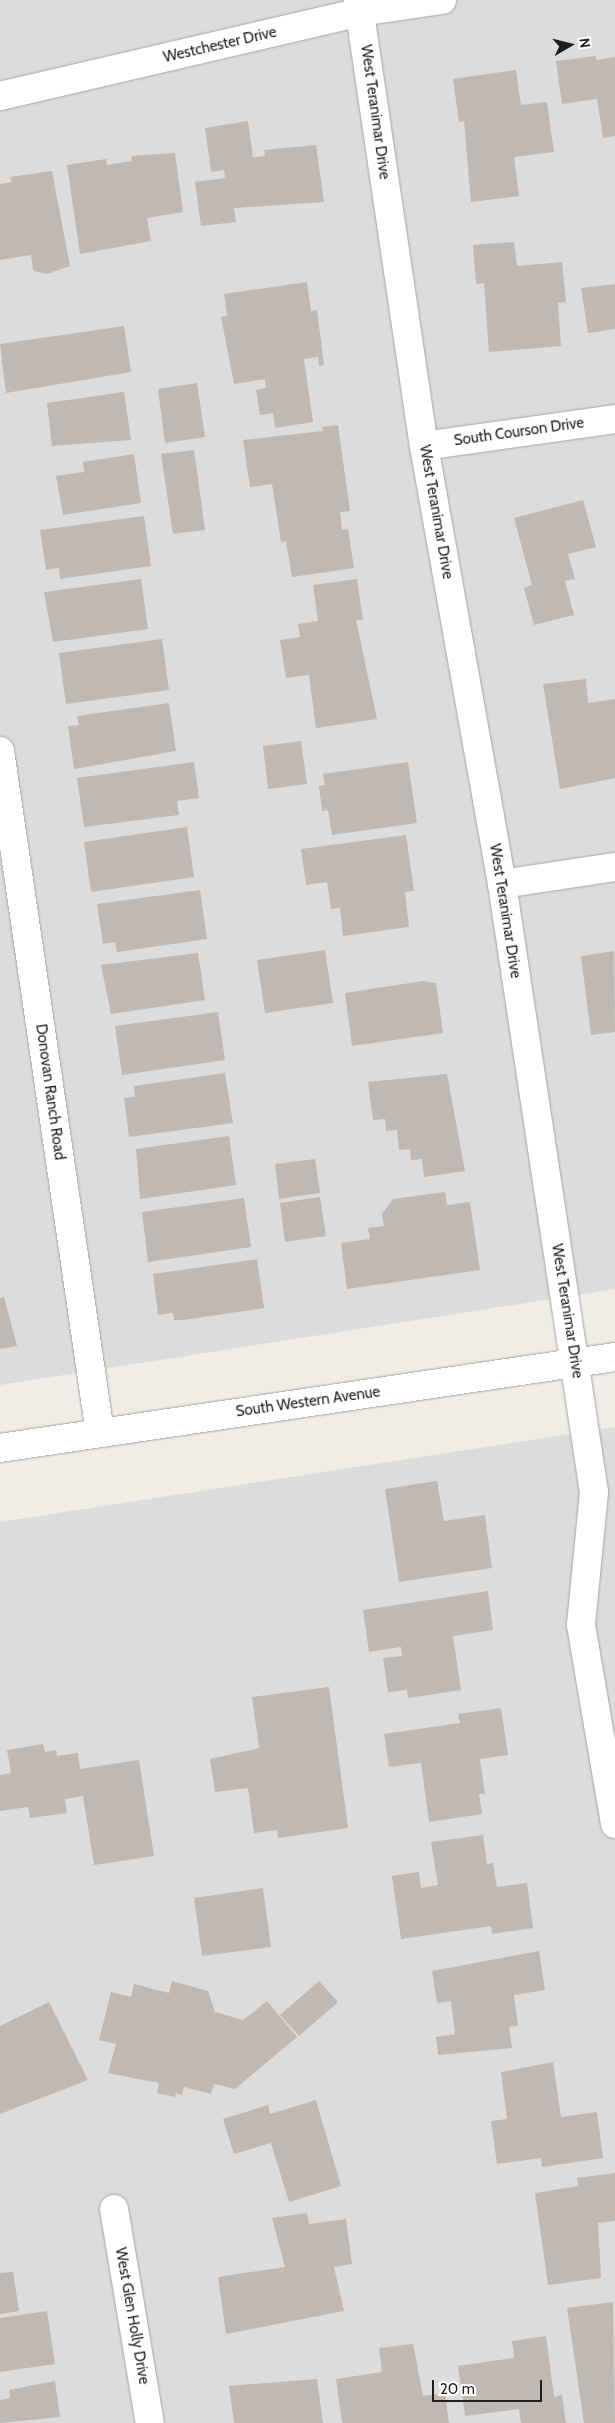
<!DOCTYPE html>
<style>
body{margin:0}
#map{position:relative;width:615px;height:2423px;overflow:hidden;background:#f0ece6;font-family:Cabin,sans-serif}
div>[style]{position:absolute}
.residential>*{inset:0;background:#dddcdc}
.building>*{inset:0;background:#c0b8b2}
.roads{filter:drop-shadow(0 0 1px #a6a6a6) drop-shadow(0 0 1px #a6a6a6)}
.minor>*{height:28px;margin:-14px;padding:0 14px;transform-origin:14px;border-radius:14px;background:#fff}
span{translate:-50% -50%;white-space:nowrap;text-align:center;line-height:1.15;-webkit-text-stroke:4px #fff;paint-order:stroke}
.street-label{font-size:15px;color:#1f1f1f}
.north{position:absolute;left:545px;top:20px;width:50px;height:50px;-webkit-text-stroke:4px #fff;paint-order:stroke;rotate:82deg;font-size:14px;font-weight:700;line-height:20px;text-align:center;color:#1f1f1f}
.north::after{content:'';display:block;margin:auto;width:18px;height:22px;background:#1f1f1f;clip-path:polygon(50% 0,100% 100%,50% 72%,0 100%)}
.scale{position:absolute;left:432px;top:2380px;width:110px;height:22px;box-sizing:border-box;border:2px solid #1f1f1f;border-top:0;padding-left:6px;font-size:15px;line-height:18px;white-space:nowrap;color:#1f1f1f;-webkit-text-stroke:4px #fff;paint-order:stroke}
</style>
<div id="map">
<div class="residential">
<i style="clip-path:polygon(0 0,615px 0,615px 1289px,0 1385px)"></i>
<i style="clip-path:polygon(615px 1427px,615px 2423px,0 2423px,0 1522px)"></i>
</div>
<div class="building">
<i style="clip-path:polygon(596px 56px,596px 60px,615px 57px,615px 136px,603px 138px,597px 99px,562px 104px,556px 61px)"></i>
<i style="clip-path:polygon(516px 70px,521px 105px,547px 102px,554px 152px,514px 157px,519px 196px,471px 202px,464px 121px,459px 122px,453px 79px)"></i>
<i style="clip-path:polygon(248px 121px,253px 157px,265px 156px,264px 150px,316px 145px,324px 202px,234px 208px,236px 222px,201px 226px,195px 182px,225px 178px,224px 170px,211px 172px,205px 128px)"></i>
<i style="clip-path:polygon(175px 153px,183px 212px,147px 218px,151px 241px,80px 254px,67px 165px,106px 159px,107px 165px,132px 161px,131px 156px)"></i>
<i style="clip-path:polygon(52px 171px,70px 266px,47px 274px,33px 271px,31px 255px,0 260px,0 184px,12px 182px,10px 177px)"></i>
<i style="clip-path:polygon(514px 242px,517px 266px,562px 262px,566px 302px,558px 303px,561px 346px,489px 352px,484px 283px,476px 284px,473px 245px)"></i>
<i style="clip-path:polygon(307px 282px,311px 311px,317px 310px,324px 365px,319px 366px,318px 357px,304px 359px,313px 422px,275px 428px,273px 413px,260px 415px,256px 390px,266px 388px,265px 379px,234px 384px,221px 317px,227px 316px,224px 294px)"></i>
<i style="clip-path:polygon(615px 284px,615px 329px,588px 333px,581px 288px)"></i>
<i style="clip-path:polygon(124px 326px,131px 372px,6px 393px,0 344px)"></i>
<i style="clip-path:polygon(197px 383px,205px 437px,165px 443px,158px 389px)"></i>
<i style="clip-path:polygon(124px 392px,131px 440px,52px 446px,47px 403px)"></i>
<i style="clip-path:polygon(338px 425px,350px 511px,340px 512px,342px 530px,348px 529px,354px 568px,292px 577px,286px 541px,281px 542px,272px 484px,250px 487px,243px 440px,323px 431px,322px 427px)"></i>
<i style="clip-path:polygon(194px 450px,205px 530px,173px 534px,161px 454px)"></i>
<i style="clip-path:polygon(134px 454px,141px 503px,63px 515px,56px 476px,84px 472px,83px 462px)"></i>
<i style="clip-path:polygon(583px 500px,596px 547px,568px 554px,575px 579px,565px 581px,574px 615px,534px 625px,524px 588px,532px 585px,514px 518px)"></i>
<i style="clip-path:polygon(144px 516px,151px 566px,60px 579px,59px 568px,46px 570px,40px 530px)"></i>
<i style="clip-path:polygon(141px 579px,148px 629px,53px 642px,44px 592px)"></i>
<i style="clip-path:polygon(357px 579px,363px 620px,356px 620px,377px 719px,316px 728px,309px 675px,286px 678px,280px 640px,300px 637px,298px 624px,318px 621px,313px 585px)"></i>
<i style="clip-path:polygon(162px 639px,169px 690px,66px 704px,59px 653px)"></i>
<i style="clip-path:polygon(586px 679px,588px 703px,615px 699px,615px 778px,560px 789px,543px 684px)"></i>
<i style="clip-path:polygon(169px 703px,176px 751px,74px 769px,68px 726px,79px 725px,77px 716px)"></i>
<i style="clip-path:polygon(301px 741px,307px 784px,268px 789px,263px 746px)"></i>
<i style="clip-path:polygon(194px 762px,199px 798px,177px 801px,179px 815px,84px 827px,77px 778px)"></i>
<i style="clip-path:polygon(408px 762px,417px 823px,332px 835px,328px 810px,322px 811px,319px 786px,325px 785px,323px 774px)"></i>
<i style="clip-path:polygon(187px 827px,194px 877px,91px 892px,84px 842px)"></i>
<i style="clip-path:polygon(406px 835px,414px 891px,405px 892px,409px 927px,343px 936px,340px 908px,331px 909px,327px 882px,306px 885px,301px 849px)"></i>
<i style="clip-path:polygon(200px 890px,207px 939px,117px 952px,115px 942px,103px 944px,97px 904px)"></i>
<i style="clip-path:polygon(325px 950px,333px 1003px,265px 1013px,257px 960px)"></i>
<i style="clip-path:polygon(614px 951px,615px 1032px,591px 1035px,581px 956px)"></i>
<i style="clip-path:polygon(198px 953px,205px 1000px,111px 1014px,101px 965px)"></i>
<i style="clip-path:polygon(423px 981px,436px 983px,443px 1033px,352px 1046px,345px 993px)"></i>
<i style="clip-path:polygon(218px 1012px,225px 1060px,122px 1075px,115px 1026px)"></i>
<i style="clip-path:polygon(225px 1073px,233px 1123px,129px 1137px,124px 1098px,135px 1097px,134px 1086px)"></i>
<i style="clip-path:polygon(447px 1074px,465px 1171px,424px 1177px,422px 1159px,411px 1160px,410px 1149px,399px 1150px,397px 1130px,386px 1131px,385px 1119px,373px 1120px,368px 1082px)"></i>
<i style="clip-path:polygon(229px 1136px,236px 1185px,140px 1199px,136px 1149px)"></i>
<i style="clip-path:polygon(315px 1159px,320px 1193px,279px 1199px,275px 1164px)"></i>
<i style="clip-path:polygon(445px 1192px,447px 1205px,470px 1202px,480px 1270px,347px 1289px,341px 1243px,370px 1239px,368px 1228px,384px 1226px,382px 1214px,393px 1199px)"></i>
<i style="clip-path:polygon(320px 1197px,326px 1236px,285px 1242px,280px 1203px)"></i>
<i style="clip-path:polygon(244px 1198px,251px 1247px,148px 1262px,142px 1212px)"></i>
<i style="clip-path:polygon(257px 1259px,264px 1308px,183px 1320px,174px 1320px,173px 1313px,158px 1315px,153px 1274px)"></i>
<i style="clip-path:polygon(4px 1297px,17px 1346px,0 1349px,0 1298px)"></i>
<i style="clip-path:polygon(437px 1481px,444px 1521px,485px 1515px,492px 1568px,399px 1582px,385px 1489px)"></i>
<i style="clip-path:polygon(488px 1591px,493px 1630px,453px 1636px,461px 1690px,408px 1698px,407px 1690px,388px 1692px,383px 1658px,402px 1656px,401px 1647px,369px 1652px,363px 1610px)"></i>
<i style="clip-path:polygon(329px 1687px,348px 1828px,278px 1838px,277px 1830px,254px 1833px,248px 1788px,215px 1792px,210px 1759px,259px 1748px,252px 1697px)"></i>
<i style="clip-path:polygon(501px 1708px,508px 1755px,480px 1759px,485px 1794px,479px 1794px,482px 1814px,429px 1822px,421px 1763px,389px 1767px,384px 1734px,460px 1723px,458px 1714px)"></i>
<i style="clip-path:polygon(43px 1744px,45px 1752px,56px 1750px,57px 1756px,78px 1753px,80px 1769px,139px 1760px,154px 1856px,94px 1865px,83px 1796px,65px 1799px,67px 1813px,30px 1818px,28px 1807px,0 1811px,0 1775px,11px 1773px,7px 1750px)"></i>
<i style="clip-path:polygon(483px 1835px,487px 1864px,493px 1863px,497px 1887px,527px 1883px,533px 1928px,492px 1934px,491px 1926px,401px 1939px,392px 1876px,419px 1872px,421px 1888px,438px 1885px,431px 1842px)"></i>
<i style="clip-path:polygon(263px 1888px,271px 1947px,202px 1956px,194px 1898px)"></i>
<i style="clip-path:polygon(539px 1951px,545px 1990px,514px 1995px,518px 2026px,509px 2027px,512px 2048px,438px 2055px,436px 2037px,455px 2034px,451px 2001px,437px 2003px,432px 1971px)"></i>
<i style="clip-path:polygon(172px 1981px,208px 1991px,215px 2012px,243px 2020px,267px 2001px,297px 2037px,235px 2089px,214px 2084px,211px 2094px,184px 2087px,182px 2095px,176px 2093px,175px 2097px,157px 2093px,159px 2083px,108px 2073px,116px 2044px,99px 2040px,111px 1992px,131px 1997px,134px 1984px,169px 1993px)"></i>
<i style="clip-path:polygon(319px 1981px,338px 2002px,299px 2036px,280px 2015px)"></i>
<i style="clip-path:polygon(49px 2002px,88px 2080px,0 2114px,0 2026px)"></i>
<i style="clip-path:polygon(553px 2062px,561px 2117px,597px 2112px,603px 2158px,542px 2167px,541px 2158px,497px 2164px,491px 2121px,507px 2119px,501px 2072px)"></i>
<i style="clip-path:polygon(316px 2100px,341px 2186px,289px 2202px,271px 2143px,234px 2154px,223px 2119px,268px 2105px,270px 2114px)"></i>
<i style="clip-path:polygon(615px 2173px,615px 2221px,598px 2223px,601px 2278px,548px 2285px,535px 2193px,578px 2186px,577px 2178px)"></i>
<i style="clip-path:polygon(307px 2213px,309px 2224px,346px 2219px,352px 2264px,334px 2267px,344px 2311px,226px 2334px,218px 2277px,285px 2267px,272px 2218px)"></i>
<i style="clip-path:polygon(13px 2272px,19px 2311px,0 2314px,0 2273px)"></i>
<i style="clip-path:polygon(613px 2302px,615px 2423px,584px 2423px,567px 2308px)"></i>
<i style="clip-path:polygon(47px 2311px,55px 2364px,0 2372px,0 2318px)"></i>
<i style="clip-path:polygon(546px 2336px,554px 2397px,562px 2395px,566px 2423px,521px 2423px,519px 2409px,465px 2416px,458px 2366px,514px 2358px,512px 2341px)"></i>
<i style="clip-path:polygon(413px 2344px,423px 2396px,445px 2393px,449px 2423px,342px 2423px,336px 2379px,382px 2372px,379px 2348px)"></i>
<i style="clip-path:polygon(317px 2379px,323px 2423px,234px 2423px,229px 2386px)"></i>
<i style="clip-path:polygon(55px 2381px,60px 2417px,0 2423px,0 2400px,10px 2398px,9px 2390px)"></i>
</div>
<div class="roads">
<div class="minor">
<i style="left:358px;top:0;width:451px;rotate:81.6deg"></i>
<i style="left:424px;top:446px;width:445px;rotate:79.9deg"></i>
<i style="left:502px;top:884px;width:615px;rotate:81.4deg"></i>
<i style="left:594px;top:1492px;width:134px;rotate:95.6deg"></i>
<i style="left:581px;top:1625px;width:202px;rotate:80.3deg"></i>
<i style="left:0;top:96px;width:370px;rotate:-13.1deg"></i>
<i style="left:360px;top:12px;width:83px;rotate:-8.3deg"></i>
<i style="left:424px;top:446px;width:193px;rotate:-8deg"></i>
<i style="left:0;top:751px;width:689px;rotate:81.66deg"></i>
<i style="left:502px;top:884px;width:114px;rotate:-8.6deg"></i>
<i style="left:0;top:1448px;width:622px;rotate:-8.42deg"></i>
<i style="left:114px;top:2209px;width:217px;rotate:80.5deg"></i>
</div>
</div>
<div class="street-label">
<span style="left:220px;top:45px;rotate:-13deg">Westchester Drive</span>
<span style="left:375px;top:112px;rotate:82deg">West Teranimar Drive</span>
<span style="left:519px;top:432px;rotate:-8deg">South Courson Drive</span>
<span style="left:436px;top:512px;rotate:80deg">West Teranimar Drive</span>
<span style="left:505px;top:911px;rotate:81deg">West Teranimar Drive</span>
<span style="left:50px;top:1092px;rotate:82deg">Donovan Ranch Road</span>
<span style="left:567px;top:1311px;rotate:81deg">West Teranimar Drive</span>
<span style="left:308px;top:1402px;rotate:-8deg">South Western Avenue</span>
<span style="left:132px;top:2316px;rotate:80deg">West Glen Holly Drive</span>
</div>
<div class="north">N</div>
<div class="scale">20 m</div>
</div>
